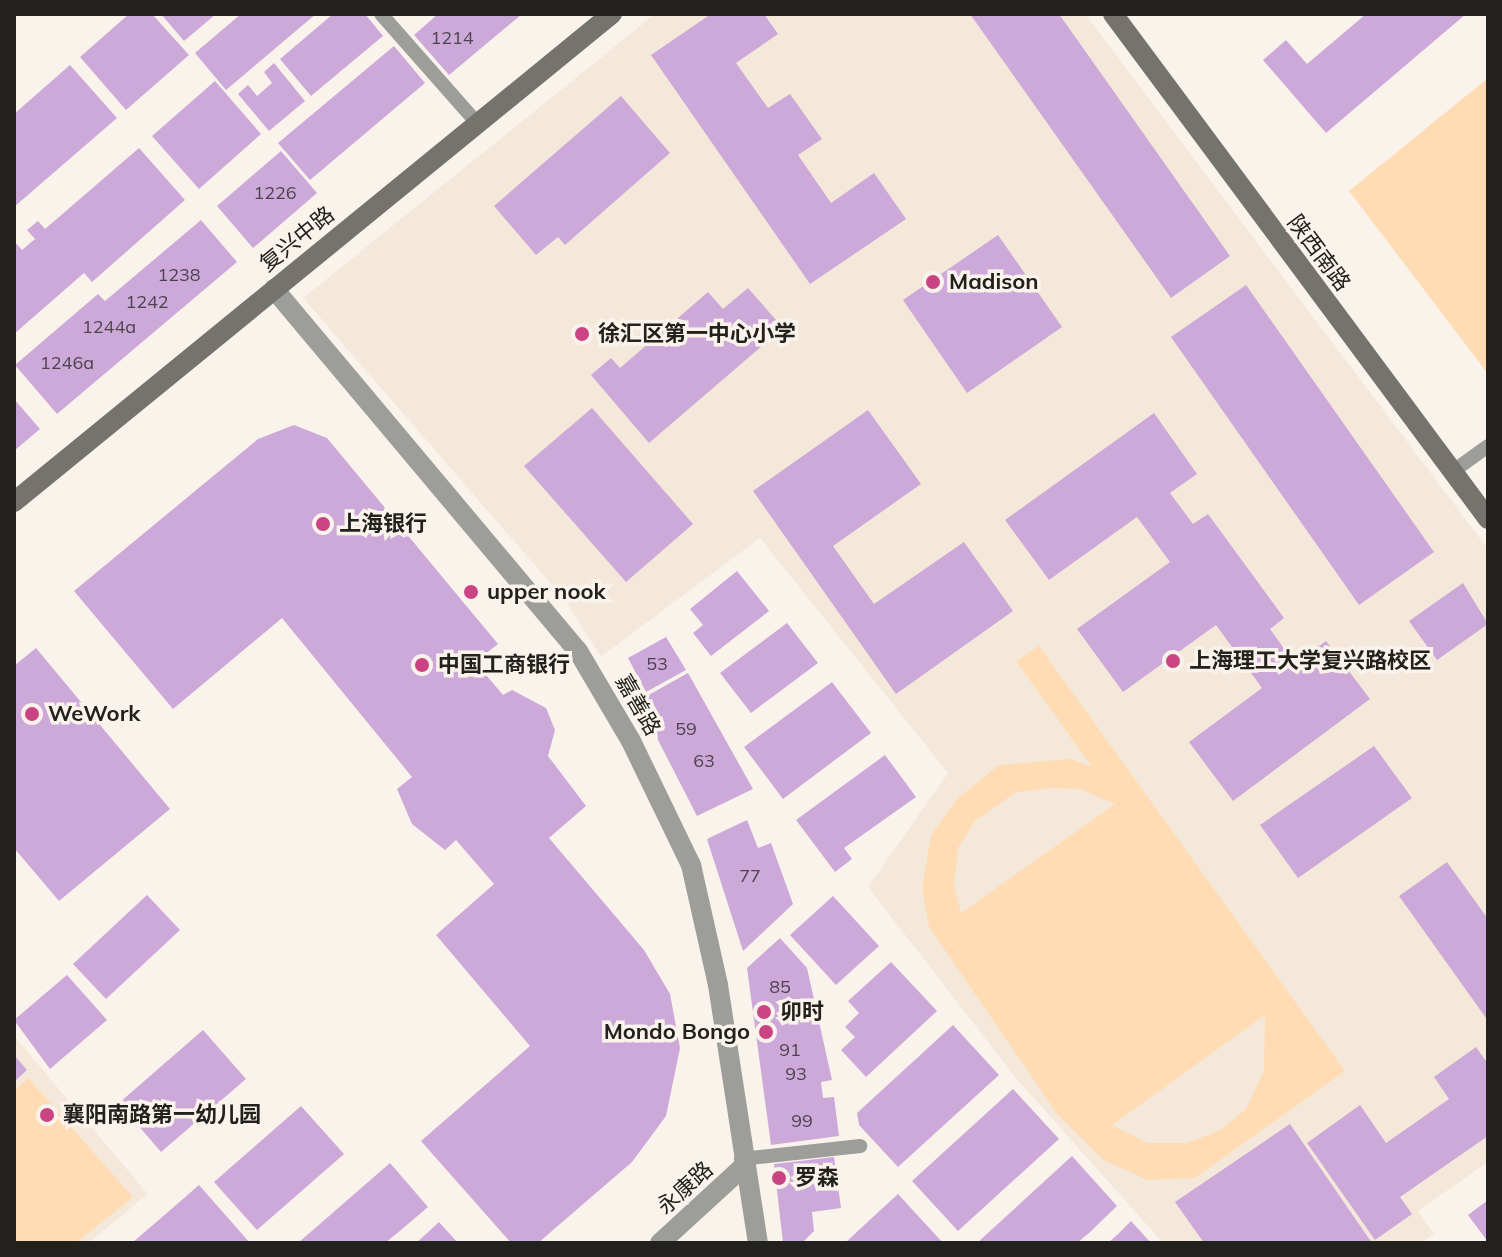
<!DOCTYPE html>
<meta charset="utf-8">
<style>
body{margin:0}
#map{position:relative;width:1502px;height:1257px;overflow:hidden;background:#faf3ec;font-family:Mulish,"Noto Sans SC",sans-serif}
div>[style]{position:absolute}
.built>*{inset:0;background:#f4e8db}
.green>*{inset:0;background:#ffdcb4}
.building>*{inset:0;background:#cca9d9}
.service>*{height:14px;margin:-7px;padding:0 7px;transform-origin:7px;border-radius:7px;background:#9d9d99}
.minor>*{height:20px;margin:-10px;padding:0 10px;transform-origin:10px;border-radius:10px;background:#9d9d99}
.secondary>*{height:20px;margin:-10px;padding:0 10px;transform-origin:10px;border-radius:10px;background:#74736e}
.dots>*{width:22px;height:22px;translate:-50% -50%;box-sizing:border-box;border:4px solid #faf3ec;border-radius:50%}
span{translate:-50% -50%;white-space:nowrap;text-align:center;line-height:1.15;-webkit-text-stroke:7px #faf3ec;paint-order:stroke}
.number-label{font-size:18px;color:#4d434d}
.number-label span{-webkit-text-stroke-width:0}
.street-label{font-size:22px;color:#23211e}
.poi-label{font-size:22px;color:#23211e;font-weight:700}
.left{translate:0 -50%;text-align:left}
.right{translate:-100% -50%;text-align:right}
.frame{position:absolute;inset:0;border:16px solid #23211e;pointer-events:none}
</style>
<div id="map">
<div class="built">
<i style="clip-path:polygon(655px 14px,1085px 14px,1488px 549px,1488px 1162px,1418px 1211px,1434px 1234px,1421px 1243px,1163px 1243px,1015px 1077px,868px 887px,948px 773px,760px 538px,601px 657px,565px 600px,303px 298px)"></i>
<i style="clip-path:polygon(14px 1036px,148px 1194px,88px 1243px,14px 1243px)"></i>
</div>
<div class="green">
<i style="clip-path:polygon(1488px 78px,1488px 374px,1349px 191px)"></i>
<i style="clip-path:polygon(evenodd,1039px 646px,1345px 1071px,1195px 1178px,1148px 1180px,1103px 1160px,1058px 1115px,929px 927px,922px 889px,931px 835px,958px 798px,999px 765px,1071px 759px,1092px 767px,1016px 661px,1039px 646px,1049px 788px,1080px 789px,1115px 804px,961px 913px,954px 885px,958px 848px,975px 821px,1015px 793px,1049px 788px,1039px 646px,1265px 1015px,1264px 1070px,1246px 1109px,1219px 1131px,1186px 1143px,1148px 1143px,1112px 1125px,1265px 1015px)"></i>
<i style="clip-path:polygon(28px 1078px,133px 1197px,76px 1243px,14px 1243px,14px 1091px)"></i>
</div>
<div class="building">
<i style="clip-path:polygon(129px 14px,152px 14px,189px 55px,126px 110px,80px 57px)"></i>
<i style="clip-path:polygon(161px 14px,216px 14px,184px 41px)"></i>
<i style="clip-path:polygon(241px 14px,316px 14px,226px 90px,195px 53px)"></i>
<i style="clip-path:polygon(333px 14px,365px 14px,383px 36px,311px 96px,280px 59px)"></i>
<i style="clip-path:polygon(438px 14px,522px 14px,449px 75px,414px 35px)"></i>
<i style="clip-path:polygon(711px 14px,764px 14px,778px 34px,736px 63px,768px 108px,790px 94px,822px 139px,798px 155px,831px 203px,874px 173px,906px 219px,810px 284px,651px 55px)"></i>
<i style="clip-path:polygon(970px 14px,1059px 14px,1230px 256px,1171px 298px)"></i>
<i style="clip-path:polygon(1366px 14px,1466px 14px,1326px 133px,1263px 60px,1286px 40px,1307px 64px)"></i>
<i style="clip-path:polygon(394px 46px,425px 83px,310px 180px,278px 143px)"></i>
<i style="clip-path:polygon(274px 63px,305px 101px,269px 131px,238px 94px,248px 85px,257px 96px,272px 83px,264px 72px)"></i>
<i style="clip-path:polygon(70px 65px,117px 118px,14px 207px,14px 114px)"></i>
<i style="clip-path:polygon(215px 81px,261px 134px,199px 189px,152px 136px)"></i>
<i style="clip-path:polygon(621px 96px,670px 153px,565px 245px,558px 237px,536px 255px,494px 206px)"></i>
<i style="clip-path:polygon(139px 148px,185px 200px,92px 282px,84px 273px,14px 334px,14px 241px,22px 250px,35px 239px,27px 230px,38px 221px,45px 229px)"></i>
<i style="clip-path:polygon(281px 151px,317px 193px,253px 248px,217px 206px)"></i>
<i style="clip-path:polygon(201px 220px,237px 262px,57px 414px,15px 365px,98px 294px,105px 301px)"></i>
<i style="clip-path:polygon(998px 235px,1062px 327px,967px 393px,903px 300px)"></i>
<i style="clip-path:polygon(1246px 285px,1434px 552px,1359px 605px,1171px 337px)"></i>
<i style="clip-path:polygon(748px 288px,783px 328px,649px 443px,591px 375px,611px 358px,620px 368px,708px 292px,723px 309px)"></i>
<i style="clip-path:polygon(14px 399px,40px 429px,14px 451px)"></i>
<i style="clip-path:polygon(592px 408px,693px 524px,626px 582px,524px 466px)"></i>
<i style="clip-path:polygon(868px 410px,921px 484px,833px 546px,874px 604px,964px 542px,1013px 611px,896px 694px,753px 491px)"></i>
<i style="clip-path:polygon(1154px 413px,1197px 474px,1170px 493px,1193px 524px,1208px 514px,1284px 618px,1270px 629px,1295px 664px,1326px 641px,1370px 699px,1233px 801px,1189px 742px,1262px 688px,1216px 625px,1123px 692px,1077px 629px,1170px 562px,1137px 517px,1049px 580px,1005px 520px)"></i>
<i style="clip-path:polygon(294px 425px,327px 438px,498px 644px,475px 662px,503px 695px,512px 690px,546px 708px,555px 730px,548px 756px,586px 806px,549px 838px,644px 950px,670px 994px,680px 1048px,666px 1116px,632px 1162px,538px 1243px,511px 1243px,421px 1141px,530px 1046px,436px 935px,494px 884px,456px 840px,445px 850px,412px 824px,397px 789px,412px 777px,282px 618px,173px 709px,74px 591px,258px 439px)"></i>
<i style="clip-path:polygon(737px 571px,769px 611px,711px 656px,693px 633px,703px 625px,690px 609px)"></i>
<i style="clip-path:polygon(1463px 583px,1488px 624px,1437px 660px,1409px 621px)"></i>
<i style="clip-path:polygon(787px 623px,818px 663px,751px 713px,720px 673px)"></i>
<i style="clip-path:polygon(666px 637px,686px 670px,646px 692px,628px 658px)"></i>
<i style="clip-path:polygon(36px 648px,170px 809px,59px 901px,14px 848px,14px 666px)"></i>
<i style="clip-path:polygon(688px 673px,753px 789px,697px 816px,638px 701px)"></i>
<i style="clip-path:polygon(832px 682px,871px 733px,783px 799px,744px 747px)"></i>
<i style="clip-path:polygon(1374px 746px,1412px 798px,1298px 878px,1260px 825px)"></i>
<i style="clip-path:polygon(885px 755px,916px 797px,844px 848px,852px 859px,835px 872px,796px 820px)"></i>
<i style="clip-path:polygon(747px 820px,758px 848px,771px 843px,793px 904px,743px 951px,707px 839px)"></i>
<i style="clip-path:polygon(1447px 862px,1488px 919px,1486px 1018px,1399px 896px)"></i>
<i style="clip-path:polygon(147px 895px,180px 930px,106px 999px,73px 964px)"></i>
<i style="clip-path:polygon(833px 896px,879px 946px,836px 985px,790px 935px)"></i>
<i style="clip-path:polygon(780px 938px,807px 968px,832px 1080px,821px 1082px,823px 1098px,834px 1097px,839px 1136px,771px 1145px,747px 968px)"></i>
<i style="clip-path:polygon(891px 962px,937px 1011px,866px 1077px,841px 1050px,855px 1037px,845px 1027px,859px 1013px,848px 1001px)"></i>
<i style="clip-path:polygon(67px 975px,107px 1020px,50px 1069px,14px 1020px)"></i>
<i style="clip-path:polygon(953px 1025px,999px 1075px,898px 1167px,859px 1125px,857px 1113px)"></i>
<i style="clip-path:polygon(203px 1030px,246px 1079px,161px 1152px,119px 1103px)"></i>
<i style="clip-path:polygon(1476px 1047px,1488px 1064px,1488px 1136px,1400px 1197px,1412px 1214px,1375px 1240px,1307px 1143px,1360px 1105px,1386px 1143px,1449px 1099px,1434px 1077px)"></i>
<i style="clip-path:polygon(14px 1055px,27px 1070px,14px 1082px)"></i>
<i style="clip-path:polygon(1013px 1089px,1059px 1139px,958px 1231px,912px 1181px)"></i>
<i style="clip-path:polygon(301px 1106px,344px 1154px,257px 1230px,214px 1182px)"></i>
<i style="clip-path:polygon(1290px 1124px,1372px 1243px,1204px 1243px,1175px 1202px)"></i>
<i style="clip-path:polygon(1072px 1156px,1117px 1206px,1089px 1233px,1077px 1243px,977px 1243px)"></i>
<i style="clip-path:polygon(834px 1157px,841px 1208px,812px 1212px,814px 1231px,802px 1243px,783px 1243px,774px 1164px)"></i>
<i style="clip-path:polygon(390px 1163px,428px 1207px,401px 1230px,385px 1243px,298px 1243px)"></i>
<i style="clip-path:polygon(199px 1185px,250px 1243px,132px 1243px,183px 1199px)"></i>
<i style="clip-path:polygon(898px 1194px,943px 1243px,845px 1243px,874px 1216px)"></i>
<i style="clip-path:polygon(1488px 1200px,1488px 1242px,1468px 1215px)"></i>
<i style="clip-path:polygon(1131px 1221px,1151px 1243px,1108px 1243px,1117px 1235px)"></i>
<i style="clip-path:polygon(439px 1222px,458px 1243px,416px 1243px,426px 1234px)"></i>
</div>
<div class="service">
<i style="left:381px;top:14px;width:145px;rotate:48.6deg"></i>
<i style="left:1452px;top:472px;width:44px;rotate:-35.8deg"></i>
<i style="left:741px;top:1159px;width:120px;rotate:-6.2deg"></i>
</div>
<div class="minor">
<i style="left:274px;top:289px;width:473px;rotate:50deg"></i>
<i style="left:578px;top:651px;width:104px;rotate:59.5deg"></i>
<i style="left:631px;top:741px;width:138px;rotate:64.2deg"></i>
<i style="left:691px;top:865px;width:123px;rotate:77.3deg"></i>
<i style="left:718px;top:985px;width:261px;rotate:81.2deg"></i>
<i style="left:660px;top:1243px;width:113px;rotate:-42.5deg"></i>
</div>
<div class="secondary">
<i style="left:1113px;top:14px;width:629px;rotate:53.4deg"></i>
<i style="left:14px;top:502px;width:772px;rotate:-39.22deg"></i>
</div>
<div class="dots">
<i style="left:933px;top:282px;background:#ca4382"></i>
<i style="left:582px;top:334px;background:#ca4382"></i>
<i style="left:323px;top:524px;background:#ca4382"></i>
<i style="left:471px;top:592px;background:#ca4382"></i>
<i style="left:1173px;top:661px;background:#ca4382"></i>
<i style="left:422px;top:665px;background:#ca4382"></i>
<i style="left:32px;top:714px;background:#ca4382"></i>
<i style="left:764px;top:1012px;background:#ca4382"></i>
<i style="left:766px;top:1032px;background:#ca4382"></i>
<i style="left:47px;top:1115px;background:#ca4382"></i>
<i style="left:779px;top:1178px;background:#ca4382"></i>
</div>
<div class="number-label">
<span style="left:452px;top:38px">1214</span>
<span style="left:275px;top:193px">1226</span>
<span style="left:179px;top:275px">1238</span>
<span style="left:147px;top:302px">1242</span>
<span style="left:109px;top:327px">1244a</span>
<span style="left:67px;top:363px">1246a</span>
<span style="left:657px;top:664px">53</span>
<span style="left:686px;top:729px">59</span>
<span style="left:704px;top:761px">63</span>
<span style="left:750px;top:876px">77</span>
<span style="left:780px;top:987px">85</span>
<span style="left:790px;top:1050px">91</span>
<span style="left:796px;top:1074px">93</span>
<span style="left:802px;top:1121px">99</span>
</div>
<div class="street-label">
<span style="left:297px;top:239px;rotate:-39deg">复兴中路</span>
<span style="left:1319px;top:253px;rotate:53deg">陕西南路</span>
<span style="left:638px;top:705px;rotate:60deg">嘉善路</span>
<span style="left:685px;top:1188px;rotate:-42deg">永康路</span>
</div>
<div class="poi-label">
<span class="left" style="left:949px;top:282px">Madison</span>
<span class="left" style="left:598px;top:334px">徐汇区第一中心小学</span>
<span class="left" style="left:339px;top:524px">上海银行</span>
<span class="left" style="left:487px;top:592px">upper nook</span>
<span class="left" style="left:1189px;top:661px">上海理工大学复兴路校区</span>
<span class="left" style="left:438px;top:665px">中国工商银行</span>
<span class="left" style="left:48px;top:714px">WeWork</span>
<span class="left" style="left:780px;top:1012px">卯时</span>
<span class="right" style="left:750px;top:1032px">Mondo Bongo</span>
<span class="left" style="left:63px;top:1115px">襄阳南路第一幼儿园</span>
<span class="left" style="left:795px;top:1178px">罗森</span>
</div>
<div class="frame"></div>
</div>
